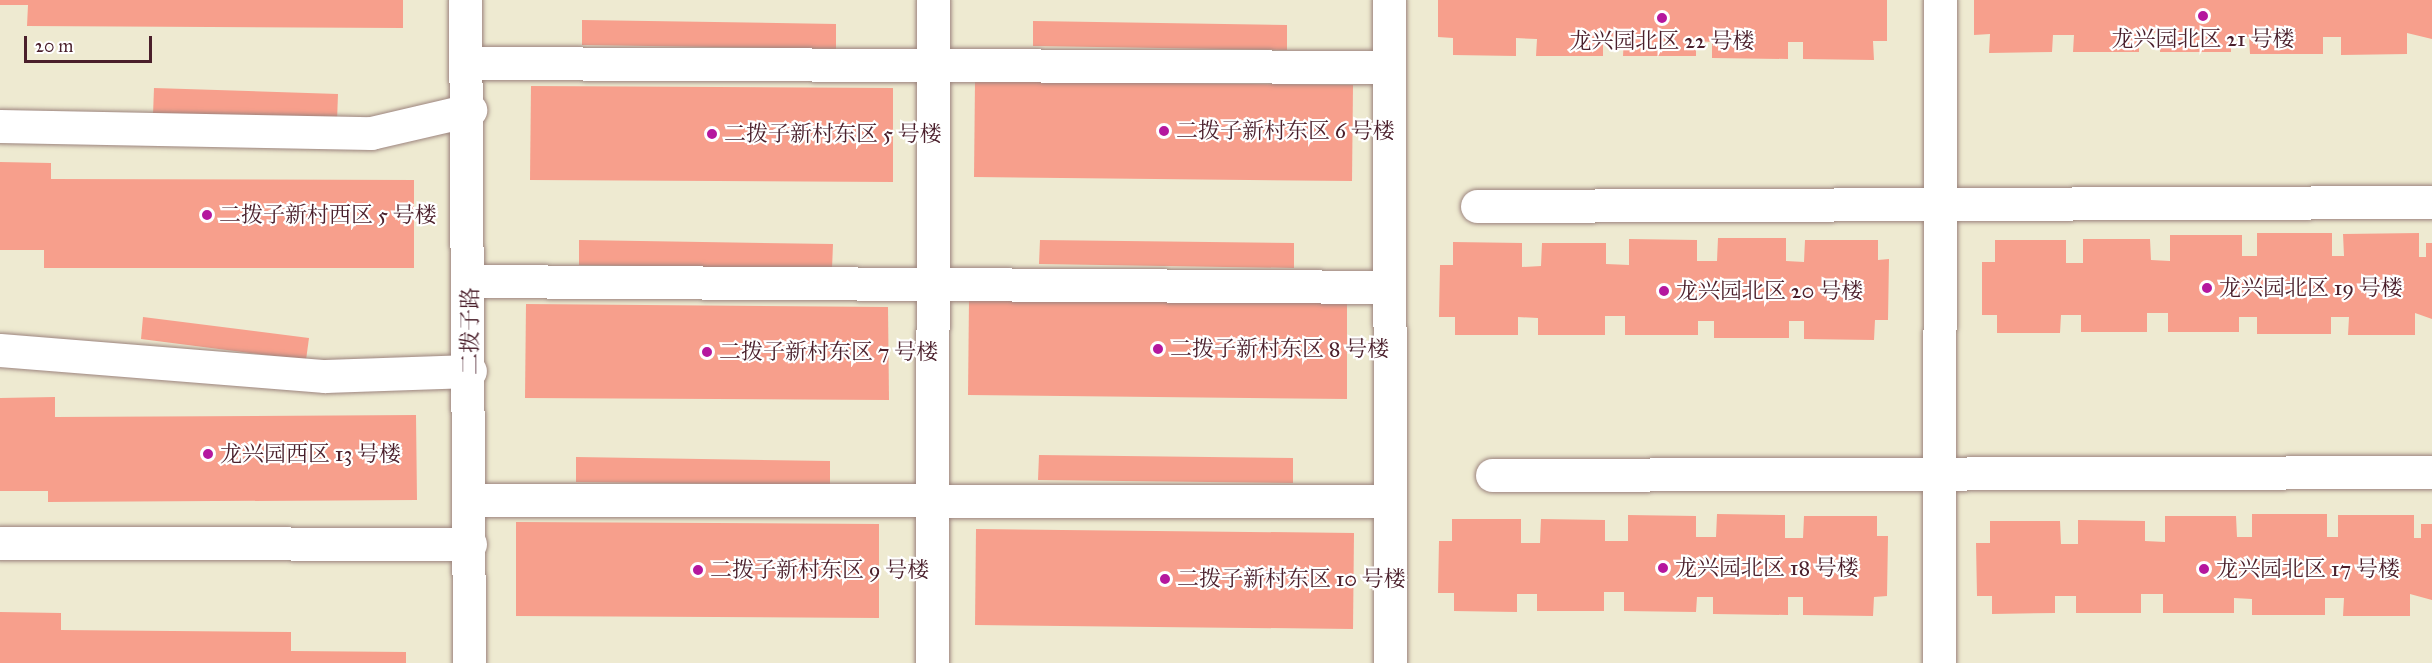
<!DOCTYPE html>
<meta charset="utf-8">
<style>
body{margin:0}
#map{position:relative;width:2432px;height:663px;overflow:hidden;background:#eeead1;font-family:"IM FELL Great Primer","Noto Serif SC",serif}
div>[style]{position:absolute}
.building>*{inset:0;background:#f79f8c}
.roads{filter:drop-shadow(0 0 2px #9c847e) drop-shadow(0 0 2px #9c847e)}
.minor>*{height:33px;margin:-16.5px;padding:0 16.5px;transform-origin:16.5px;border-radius:16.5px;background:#fff}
.dots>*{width:16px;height:16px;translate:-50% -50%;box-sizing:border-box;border:3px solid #fff;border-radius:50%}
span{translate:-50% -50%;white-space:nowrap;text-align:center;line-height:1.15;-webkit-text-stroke:4.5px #fff;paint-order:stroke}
.poi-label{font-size:22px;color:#4a1f2b}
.left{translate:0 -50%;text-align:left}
.street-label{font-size:22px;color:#4a1f2b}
.scale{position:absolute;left:24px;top:36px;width:128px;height:27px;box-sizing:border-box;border:3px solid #4a1f2b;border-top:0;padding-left:8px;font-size:18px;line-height:21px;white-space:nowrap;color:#4a1f2b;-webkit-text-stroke:4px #fff;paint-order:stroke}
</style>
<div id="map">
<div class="building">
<i style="clip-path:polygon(0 0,403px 0,403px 28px,27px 26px,28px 5px,0 5px)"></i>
<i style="clip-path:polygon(1438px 0,1887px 0,1887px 41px,1873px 41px,1874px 60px,1803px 59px,1803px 42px,1788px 42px,1788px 59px,1712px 58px,1712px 42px,1696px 41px,1696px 56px,1623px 56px,1624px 37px,1603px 36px,1603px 56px,1536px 56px,1537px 39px,1516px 38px,1516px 56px,1453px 55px,1453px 38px,1438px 37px)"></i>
<i style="clip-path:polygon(1974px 0,2432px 0,2432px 39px,2407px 33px,2407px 54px,2341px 55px,2341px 37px,2323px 37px,2323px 54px,2250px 54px,2249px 37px,2231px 37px,2231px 52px,2160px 52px,2161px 33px,2139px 32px,2139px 52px,2073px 52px,2074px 35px,2053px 35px,2052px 52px,1989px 53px,1990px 34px,1974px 35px)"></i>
<i style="clip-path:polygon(582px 20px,836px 24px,836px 49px,582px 45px)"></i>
<i style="clip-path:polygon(1033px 21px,1287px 25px,1287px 50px,1033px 46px)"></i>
<i style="clip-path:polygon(975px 81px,1353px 85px,1352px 181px,974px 177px)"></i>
<i style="clip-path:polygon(531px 86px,893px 88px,893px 182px,530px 180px)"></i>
<i style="clip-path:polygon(154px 88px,338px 94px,337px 121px,153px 115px)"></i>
<i style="clip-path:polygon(0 162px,51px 163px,51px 179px,414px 180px,414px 268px,44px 268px,44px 250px,0 250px)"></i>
<i style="clip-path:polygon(2257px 233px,2332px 233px,2332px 256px,2344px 256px,2343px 234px,2419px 233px,2419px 257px,2426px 257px,2426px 243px,2432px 243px,2432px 319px,2415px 313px,2415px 335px,2348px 335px,2349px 317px,2331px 317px,2331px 334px,2257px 334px,2257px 317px,2239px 317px,2239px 332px,2168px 332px,2168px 313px,2147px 313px,2147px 332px,2081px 332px,2081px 315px,2061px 315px,2060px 333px,1997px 333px,1997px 315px,1982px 315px,1982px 262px,1995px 262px,1995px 240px,2066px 240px,2066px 263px,2083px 263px,2083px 239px,2150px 239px,2151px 260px,2170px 261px,2170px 235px,2242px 235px,2242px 256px,2257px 256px)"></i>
<i style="clip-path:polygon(1718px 238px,1786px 238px,1786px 261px,1804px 262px,1805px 240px,1878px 240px,1878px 260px,1889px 259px,1888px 320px,1875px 320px,1874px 340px,1804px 339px,1804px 321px,1789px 321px,1789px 338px,1714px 338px,1714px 321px,1698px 321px,1698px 335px,1625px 335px,1625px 316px,1605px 316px,1605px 335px,1538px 335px,1538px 318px,1518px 317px,1518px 335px,1455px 335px,1455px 317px,1439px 317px,1440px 265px,1453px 265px,1453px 242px,1522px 243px,1522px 267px,1541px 266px,1542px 243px,1606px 243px,1606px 264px,1629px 265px,1629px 239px,1697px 240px,1697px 261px,1717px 261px)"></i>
<i style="clip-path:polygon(579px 240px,833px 244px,832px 269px,579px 265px)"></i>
<i style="clip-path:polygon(1040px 240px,1294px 243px,1294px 268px,1039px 264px)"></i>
<i style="clip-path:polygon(969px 299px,1347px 303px,1347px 399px,968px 395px)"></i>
<i style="clip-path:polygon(526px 304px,888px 307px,889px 400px,525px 398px)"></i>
<i style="clip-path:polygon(143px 317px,309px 338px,306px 360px,141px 339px)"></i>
<i style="clip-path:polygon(55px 397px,55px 417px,416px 415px,417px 500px,48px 502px,48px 491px,0 491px,0 398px)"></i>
<i style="clip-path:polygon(1039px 455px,1293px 458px,1293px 483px,1038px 480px)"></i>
<i style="clip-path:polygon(576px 457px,830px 461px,830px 485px,576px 482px)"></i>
<i style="clip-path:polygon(1717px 514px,1785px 515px,1785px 538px,1803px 538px,1804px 516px,1877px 516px,1877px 536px,1888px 536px,1887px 596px,1874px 597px,1873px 616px,1803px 615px,1803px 597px,1788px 597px,1788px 615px,1713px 614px,1713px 597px,1697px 597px,1696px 612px,1624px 611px,1624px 592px,1604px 592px,1604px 611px,1537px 611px,1537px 594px,1517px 594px,1517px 612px,1454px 611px,1454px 593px,1438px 593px,1439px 541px,1452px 541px,1452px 519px,1521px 519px,1521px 543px,1540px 543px,1541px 519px,1605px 520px,1605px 541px,1628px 541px,1628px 515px,1696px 516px,1696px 537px,1716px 537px)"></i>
<i style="clip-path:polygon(2252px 514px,2327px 514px,2327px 537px,2338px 537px,2338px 515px,2414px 515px,2414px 538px,2421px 538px,2421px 524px,2432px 524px,2432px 600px,2410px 594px,2410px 616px,2343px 616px,2344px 598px,2325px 598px,2325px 615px,2252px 615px,2252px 599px,2234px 598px,2234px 613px,2163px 613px,2163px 594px,2141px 594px,2141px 613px,2076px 613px,2076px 596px,2055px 596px,2055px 613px,1992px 614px,1992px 596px,1977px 596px,1976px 543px,1990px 543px,1990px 521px,2060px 521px,2061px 544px,2078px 544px,2078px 520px,2145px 521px,2145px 541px,2165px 542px,2165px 516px,2236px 516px,2237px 537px,2252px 537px)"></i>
<i style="clip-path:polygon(516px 522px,879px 524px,879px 618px,516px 616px)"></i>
<i style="clip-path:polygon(976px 529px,1354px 533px,1353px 629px,975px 625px)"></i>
<i style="clip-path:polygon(0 612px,61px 613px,61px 630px,291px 632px,291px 651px,406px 652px,406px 663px,0 663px)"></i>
</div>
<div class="roads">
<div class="minor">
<i style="left:465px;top:0;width:663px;rotate:89.65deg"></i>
<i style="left:1389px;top:0;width:663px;rotate:89.91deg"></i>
<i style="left:467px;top:63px;width:921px;rotate:0.25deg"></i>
<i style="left:0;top:126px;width:371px;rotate:1.1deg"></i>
<i style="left:371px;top:133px;width:102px;rotate:-13.1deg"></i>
<i style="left:1477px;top:206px;width:955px;rotate:-0.24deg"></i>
<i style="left:469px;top:281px;width:920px;rotate:0.37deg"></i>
<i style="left:0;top:350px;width:326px;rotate:4.6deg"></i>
<i style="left:325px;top:376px;width:145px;rotate:-2deg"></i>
<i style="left:1492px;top:475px;width:940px;rotate:-0.18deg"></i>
<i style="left:469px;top:500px;width:921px;rotate:0.06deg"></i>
<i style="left:0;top:543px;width:470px;rotate:0.1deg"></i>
<i style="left:932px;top:663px;width:663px;rotate:-89.91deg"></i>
<i style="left:1939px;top:663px;width:663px;rotate:-89.91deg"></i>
</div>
</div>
<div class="dots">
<i style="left:2203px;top:16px;background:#b5179e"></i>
<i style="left:1662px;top:18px;background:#b5179e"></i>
<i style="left:1164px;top:131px;background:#b5179e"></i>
<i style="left:712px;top:134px;background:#b5179e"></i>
<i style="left:207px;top:215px;background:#b5179e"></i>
<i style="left:2207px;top:288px;background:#b5179e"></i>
<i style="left:1664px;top:291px;background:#b5179e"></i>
<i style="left:1158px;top:349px;background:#b5179e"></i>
<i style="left:707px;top:352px;background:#b5179e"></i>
<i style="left:208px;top:454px;background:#b5179e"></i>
<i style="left:1663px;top:568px;background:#b5179e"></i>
<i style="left:2204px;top:569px;background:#b5179e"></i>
<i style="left:698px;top:570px;background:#b5179e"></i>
<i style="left:1165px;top:579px;background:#b5179e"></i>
</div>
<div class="poi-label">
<span style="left:2203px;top:39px">龙兴园北区 21 号楼</span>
<span style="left:1662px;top:41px">龙兴园北区 22 号楼</span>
<span class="left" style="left:1176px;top:131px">二拨子新村东区 6 号楼</span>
<span class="left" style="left:724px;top:134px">二拨子新村东区 5 号楼</span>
<span class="left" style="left:219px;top:215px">二拨子新村西区 5 号楼</span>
<span class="left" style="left:2219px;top:288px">龙兴园北区 19 号楼</span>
<span class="left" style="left:1676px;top:291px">龙兴园北区 20 号楼</span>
<span class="left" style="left:1170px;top:349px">二拨子新村东区 8 号楼</span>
<span class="left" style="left:719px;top:352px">二拨子新村东区 7 号楼</span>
<span class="left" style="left:220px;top:454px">龙兴园西区 13 号楼</span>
<span class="left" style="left:1675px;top:568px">龙兴园北区 18 号楼</span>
<span class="left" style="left:2216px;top:569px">龙兴园北区 17 号楼</span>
<span class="left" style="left:710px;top:570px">二拨子新村东区 9 号楼</span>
<span class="left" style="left:1177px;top:579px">二拨子新村东区 10 号楼</span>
</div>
<div class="street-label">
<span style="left:470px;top:331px;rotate:-90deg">二拨子路</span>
</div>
<div class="scale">20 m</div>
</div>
